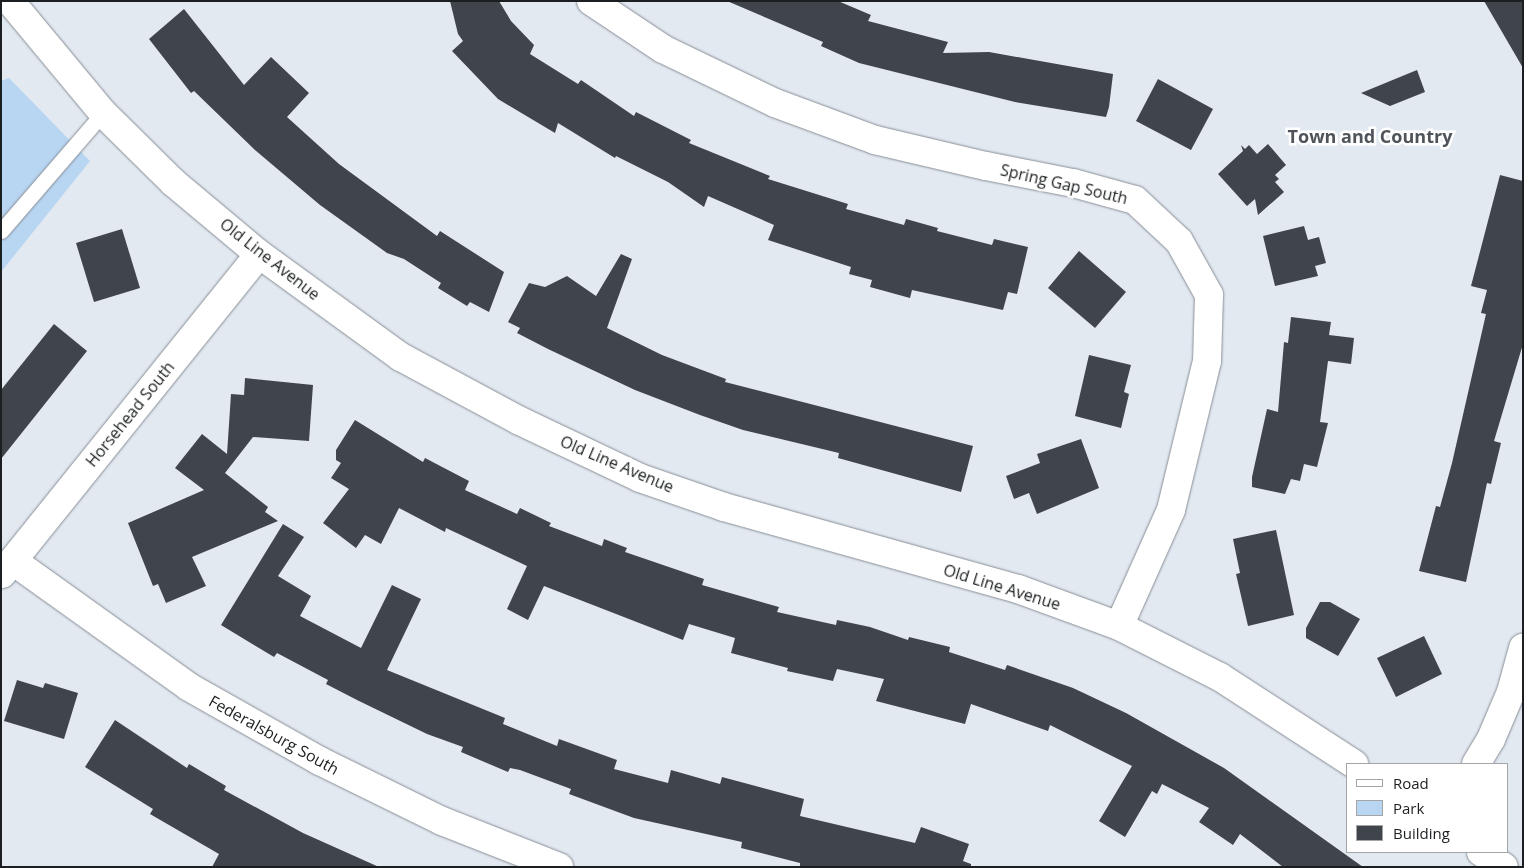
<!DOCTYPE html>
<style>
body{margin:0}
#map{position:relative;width:1524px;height:868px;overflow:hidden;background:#e2e9f1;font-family:"Open Sans",sans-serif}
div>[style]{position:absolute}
.green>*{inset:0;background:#b8d5f2}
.building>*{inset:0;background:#40454b}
.roads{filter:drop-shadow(0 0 1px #888e95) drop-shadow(0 0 1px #888e95)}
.lane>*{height:15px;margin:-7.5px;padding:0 7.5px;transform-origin:7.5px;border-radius:7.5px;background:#fff}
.street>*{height:28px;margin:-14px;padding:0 14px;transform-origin:14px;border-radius:14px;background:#fff}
span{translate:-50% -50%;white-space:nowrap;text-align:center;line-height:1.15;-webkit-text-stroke:5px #fff;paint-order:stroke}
.street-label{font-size:16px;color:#1c1f21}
.neighbourhood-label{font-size:18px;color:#4e545a;font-weight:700}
.frame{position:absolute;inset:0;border:2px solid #1c1f21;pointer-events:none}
.legend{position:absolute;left:1346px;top:763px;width:162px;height:90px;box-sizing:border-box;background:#fff;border:1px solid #a4a5a6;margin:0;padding:6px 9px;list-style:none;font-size:15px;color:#1c1f21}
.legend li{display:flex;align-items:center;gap:10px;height:25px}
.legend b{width:25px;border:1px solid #a4a5a6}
</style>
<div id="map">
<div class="green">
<i style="clip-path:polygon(9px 78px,90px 161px,1px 272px,1px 81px)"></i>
</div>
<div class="building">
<i style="clip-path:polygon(450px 1px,499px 1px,511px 21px,534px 45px,530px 54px,578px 84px,581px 80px,634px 116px,636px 112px,691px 140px,689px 143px,770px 176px,768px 179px,848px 204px,846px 209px,904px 225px,906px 219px,938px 228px,937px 231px,992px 245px,994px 239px,1028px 247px,1017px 294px,1008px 292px,1003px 310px,912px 290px,910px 298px,870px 287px,872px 280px,849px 274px,851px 267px,768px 240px,774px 225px,708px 196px,704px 207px,668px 182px,616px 156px,615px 158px,558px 123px,555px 133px,498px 99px,452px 51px,463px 41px,458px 34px)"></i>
<i style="clip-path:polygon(727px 1px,838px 1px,871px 15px,868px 21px,948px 42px,943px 53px,989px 52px,1113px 74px,1109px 107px,1106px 117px,1015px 102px,859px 63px,821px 46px,823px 42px)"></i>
<i style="clip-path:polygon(1484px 1px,1523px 1px,1523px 68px)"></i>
<i style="clip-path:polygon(184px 9px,244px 85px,271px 57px,309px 93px,287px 117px,339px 164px,437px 236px,440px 231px,504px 272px,489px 312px,470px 302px,467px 306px,438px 288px,441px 283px,404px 259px,387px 253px,320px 205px,255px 150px,194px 91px,191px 93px,149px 39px)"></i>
<i style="clip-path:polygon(1417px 70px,1425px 92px,1390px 106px,1361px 93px)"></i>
<i style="clip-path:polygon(1158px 79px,1213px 109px,1191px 150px,1136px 121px)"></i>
<i style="clip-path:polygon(1268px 144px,1286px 165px,1275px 175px,1279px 179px,1275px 182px,1284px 192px,1258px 215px,1255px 199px,1247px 206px,1218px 174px,1243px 151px,1241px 145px,1245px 149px,1249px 145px,1257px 154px)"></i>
<i style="clip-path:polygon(1500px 175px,1523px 181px,1523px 344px,1494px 441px,1501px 443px,1491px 484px,1487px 483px,1466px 582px,1419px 571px,1436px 506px,1440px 507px,1452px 463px,1486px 314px,1481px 313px,1487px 290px,1471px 286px)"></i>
<i style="clip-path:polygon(1304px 226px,1308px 240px,1319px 237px,1326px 263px,1315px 266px,1318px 276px,1275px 286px,1263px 236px)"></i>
<i style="clip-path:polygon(122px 229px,140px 288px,94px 302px,76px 243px)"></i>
<i style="clip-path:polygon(1079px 251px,1126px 292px,1095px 328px,1048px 288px)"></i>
<i style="clip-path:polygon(621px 254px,632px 259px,607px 328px,662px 355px,726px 379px,725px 382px,973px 446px,961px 492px,838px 458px,839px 453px,743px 430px,700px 415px,635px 390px,548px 349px,517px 333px,520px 328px,508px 322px,529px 283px,545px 287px,567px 276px,596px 296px)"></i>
<i style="clip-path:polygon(1291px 317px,1331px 322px,1329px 335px,1354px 338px,1351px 364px,1328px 361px,1320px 422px,1328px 423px,1317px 467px,1304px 464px,1300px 481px,1291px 479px,1285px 494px,1252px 487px,1252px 477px,1267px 409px,1278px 412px,1284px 342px,1288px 343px)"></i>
<i style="clip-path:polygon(54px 324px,87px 351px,1px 459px,1px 390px)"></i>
<i style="clip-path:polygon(1089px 355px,1131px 365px,1124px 392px,1129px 394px,1121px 428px,1075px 416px)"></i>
<i style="clip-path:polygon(245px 378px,313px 385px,309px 441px,253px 437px,225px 473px,268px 507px,265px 512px,278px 521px,192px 557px,206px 586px,166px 603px,158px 584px,153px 586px,128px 523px,204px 490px,175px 468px,202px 434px,227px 454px,231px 394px,244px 395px)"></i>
<i style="clip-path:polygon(355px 420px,423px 462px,425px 458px,469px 481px,465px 490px,517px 514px,520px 508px,551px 523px,549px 526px,602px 546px,604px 539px,627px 548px,625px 552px,704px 579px,702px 585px,779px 607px,777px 612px,836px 625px,837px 620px,870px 627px,908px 640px,909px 637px,950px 647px,949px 652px,1005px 670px,1007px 665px,1073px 688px,1126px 713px,1224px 768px,1363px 867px,1283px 867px,1240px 834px,1233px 845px,1199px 822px,1209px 808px,1162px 784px,1157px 794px,1152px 791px,1125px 837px,1099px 821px,1132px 766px,1050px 725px,1048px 731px,971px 704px,965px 724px,876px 701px,884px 679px,837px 669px,833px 681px,787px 671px,788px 668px,731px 653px,735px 638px,689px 624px,683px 640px,544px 586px,528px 620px,507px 609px,527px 566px,446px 528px,445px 532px,399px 508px,381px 544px,365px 535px,356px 548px,323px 523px,349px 489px,331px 478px,341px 463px,336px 460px,336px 450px)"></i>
<i style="clip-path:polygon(1081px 439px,1099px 488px,1037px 514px,1029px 493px,1014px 499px,1006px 476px,1040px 463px,1037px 454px)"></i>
<i style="clip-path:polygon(283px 524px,304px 537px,278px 576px,311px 596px,300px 616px,361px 648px,392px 585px,421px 599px,387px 670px,505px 718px,503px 724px,557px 746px,559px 739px,617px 760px,614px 769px,668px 783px,671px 770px,720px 784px,722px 777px,804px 799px,800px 816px,915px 843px,921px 827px,969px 844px,963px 861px,971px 864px,971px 867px,800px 867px,800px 863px,741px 848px,742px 842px,634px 818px,569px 794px,571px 789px,520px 770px,510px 768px,508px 772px,461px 752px,463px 747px,427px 734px,357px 700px,326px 684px,328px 680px,277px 653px,274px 657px,221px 625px)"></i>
<i style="clip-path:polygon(1276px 530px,1294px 615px,1248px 626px,1236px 574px,1240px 573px,1233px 539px)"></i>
<i style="clip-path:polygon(1320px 602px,1330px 602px,1360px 619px,1338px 656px,1306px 638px,1306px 628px)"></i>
<i style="clip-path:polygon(1424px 636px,1442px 674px,1396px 697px,1377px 658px)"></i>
<i style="clip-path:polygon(17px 680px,43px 688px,45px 683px,78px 693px,64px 739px,4px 721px)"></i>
<i style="clip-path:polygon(115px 720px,187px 768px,189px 764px,226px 786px,224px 790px,303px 833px,379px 867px,212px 867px,219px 854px,150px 814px,153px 809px,85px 767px)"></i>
</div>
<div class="roads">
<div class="lane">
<i style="left:1px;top:231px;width:156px;rotate:-49.2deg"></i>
</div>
<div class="street">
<i style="left:10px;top:1px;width:146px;rotate:50.3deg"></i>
<i style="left:103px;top:113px;width:100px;rotate:44.6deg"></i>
<i style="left:174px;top:183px;width:111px;rotate:39.9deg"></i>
<i style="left:259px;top:254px;width:175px;rotate:36deg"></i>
<i style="left:401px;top:357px;width:133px;rotate:28.3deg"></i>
<i style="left:518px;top:420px;width:135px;rotate:25.4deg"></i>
<i style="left:640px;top:478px;width:89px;rotate:19deg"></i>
<i style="left:724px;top:507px;width:305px;rotate:15.6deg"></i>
<i style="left:1018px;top:589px;width:108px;rotate:20.1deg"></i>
<i style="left:1119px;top:626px;width:113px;rotate:26.8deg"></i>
<i style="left:1220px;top:677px;width:160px;rotate:33deg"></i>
<i style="left:591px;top:1px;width:87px;rotate:33.7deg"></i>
<i style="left:663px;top:49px;width:124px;rotate:25.7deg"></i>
<i style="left:775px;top:103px;width:107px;rotate:20.3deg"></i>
<i style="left:875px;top:140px;width:114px;rotate:13.2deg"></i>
<i style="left:986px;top:166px;width:89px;rotate:11.1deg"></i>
<i style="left:1073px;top:183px;width:64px;rotate:15.3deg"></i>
<i style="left:1135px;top:200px;width:60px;rotate:43deg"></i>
<i style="left:1179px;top:241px;width:62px;rotate:60.9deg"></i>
<i style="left:1209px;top:295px;width:66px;rotate:91.7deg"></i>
<i style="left:1207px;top:361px;width:153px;rotate:103.6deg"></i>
<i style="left:1171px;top:510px;width:127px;rotate:114.1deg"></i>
<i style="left:13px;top:561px;width:216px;rotate:35.6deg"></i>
<i style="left:189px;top:687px;width:150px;rotate:29.5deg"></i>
<i style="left:320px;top:761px;width:136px;rotate:26.2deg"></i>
<i style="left:442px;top:821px;width:126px;rotate:21.5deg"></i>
<i style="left:2px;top:574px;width:410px;rotate:-51.2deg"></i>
<i style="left:1476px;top:764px;width:29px;rotate:-59deg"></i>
<i style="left:1491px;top:739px;width:51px;rotate:-66.9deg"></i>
<i style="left:1511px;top:692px;width:46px;rotate:-74.7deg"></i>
<i style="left:1481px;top:852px;width:27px;rotate:33deg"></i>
</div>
</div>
<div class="street-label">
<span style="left:1064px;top:184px;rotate:13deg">Spring Gap South</span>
<span style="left:270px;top:259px;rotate:38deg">Old Line Avenue</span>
<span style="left:130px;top:414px;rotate:-51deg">Horsehead South</span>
<span style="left:617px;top:464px;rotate:23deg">Old Line Avenue</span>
<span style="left:1002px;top:587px;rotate:17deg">Old Line Avenue</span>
<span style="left:274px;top:735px;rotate:29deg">Federalsburg South</span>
</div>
<div class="neighbourhood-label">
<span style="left:1370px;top:136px">Town and Country</span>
</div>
<div class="frame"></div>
<ul class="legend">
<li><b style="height:6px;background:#fff"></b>Road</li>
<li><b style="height:14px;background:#b8d5f2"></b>Park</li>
<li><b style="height:14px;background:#40454b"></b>Building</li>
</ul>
</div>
